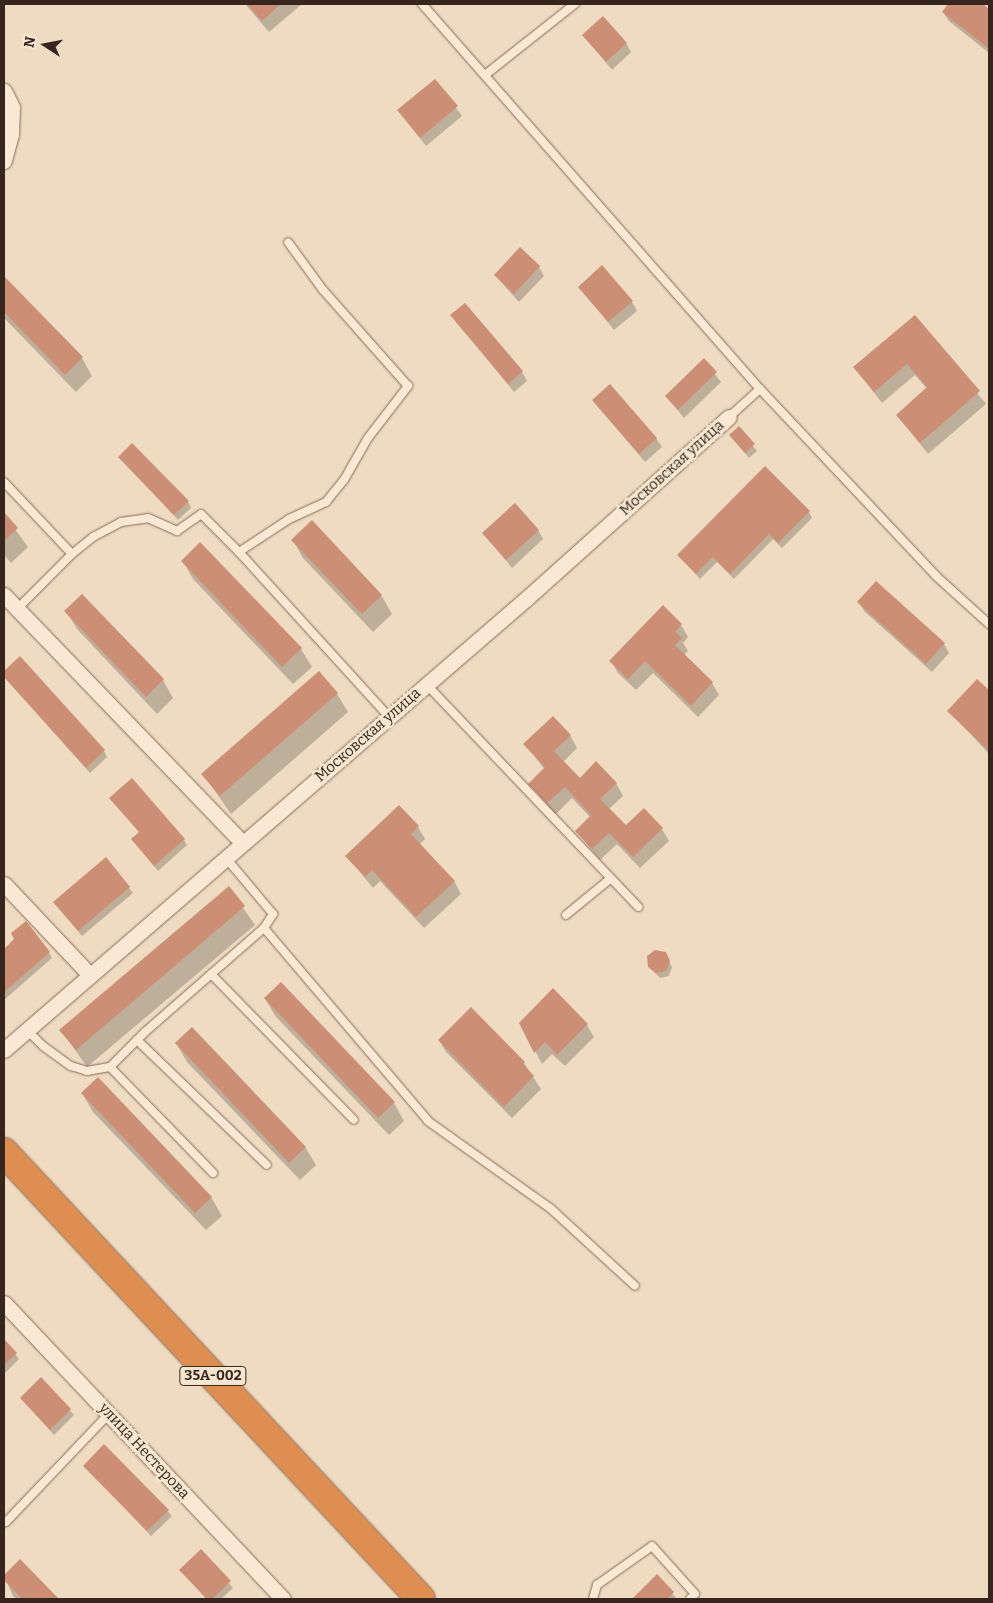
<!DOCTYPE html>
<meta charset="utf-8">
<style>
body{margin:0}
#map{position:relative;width:993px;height:1603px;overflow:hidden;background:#eedbc1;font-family:Bitter,serif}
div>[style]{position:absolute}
.shadow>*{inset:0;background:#0003}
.building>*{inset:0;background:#cc8f76}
.roads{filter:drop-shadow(0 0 1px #876b58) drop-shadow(0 0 1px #876b58)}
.lane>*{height:8px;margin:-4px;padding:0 4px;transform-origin:4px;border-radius:4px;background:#f9e9d4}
.street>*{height:15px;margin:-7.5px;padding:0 7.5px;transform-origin:7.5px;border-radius:7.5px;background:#f9e9d4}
.highway>*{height:28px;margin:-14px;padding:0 14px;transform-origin:14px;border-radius:14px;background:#de8e51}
span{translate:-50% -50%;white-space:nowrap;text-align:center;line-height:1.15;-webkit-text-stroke:4px #f5e6d0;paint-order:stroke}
.shield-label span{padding:1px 4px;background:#f5e6d0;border:1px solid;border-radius:4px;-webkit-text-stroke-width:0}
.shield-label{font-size:14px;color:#37261d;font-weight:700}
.street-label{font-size:15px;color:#37261d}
.frame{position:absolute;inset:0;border:5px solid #37261d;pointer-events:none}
.north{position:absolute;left:20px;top:20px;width:50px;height:50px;-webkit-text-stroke:4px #f5e6d0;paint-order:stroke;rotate:281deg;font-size:14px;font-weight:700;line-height:20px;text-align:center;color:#37261d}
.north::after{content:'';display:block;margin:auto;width:18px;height:22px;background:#37261d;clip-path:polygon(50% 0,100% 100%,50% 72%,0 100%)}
</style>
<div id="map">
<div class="shadow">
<i style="clip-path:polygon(245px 4px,302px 4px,269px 32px)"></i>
<i style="clip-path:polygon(950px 4px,981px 4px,989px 10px,989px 53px,949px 21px,943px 12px)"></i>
<i style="clip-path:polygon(584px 36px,626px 43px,631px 52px,612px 70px)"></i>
<i style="clip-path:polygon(435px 80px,462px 116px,426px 146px,399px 111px)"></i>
<i style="clip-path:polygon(539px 267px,544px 276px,519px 302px,495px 275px)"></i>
<i style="clip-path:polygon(4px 277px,82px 358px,92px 376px,76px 392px,4px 318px)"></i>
<i style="clip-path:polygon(580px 287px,632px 302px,637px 311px,614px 330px)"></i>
<i style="clip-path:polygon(452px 316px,522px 372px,527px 381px,514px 392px)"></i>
<i style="clip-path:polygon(915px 316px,986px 404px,928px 454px,897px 415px,927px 389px,915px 375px,882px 403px,855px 368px)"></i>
<i style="clip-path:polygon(704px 360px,721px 382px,684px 418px,666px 396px)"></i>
<i style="clip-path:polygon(593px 401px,656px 438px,662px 447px,645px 462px)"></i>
<i style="clip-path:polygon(739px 428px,757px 451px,749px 458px,730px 435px)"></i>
<i style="clip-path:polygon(119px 457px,188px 502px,191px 508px,178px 520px)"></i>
<i style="clip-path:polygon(809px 512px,812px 518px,782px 548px,773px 539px,734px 579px,717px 562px,700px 579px,679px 555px)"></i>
<i style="clip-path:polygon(4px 514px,28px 547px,11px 563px,4px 555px)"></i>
<i style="clip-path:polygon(538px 530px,543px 539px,512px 568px,483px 533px)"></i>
<i style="clip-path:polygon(293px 540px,381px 595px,392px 614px,373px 632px,303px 558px)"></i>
<i style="clip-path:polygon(200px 544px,301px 649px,312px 667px,293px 684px,193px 579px,183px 561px)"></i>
<i style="clip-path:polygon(859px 602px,944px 644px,949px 653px,932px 672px,864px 611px)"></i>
<i style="clip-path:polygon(663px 607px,681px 625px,688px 637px,683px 643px,688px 651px,684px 655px,712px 683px,719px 695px,698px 717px,653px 673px,636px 690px,618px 673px,611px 661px)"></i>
<i style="clip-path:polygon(66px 611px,163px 680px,173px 698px,157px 714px,77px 629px)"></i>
<i style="clip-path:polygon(20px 658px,104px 751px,107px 757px,90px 773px,6px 679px,4px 672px)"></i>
<i style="clip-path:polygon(977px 681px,989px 692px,989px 754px,949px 711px)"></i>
<i style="clip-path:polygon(337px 694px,348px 712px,231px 814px,203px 774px)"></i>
<i style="clip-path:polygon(570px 735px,577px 748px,563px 762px,580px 779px,616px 783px,623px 796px,609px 809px,626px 827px,662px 829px,669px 841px,640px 868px,617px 844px,600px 860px,576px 831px,590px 817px,572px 798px,555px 815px,530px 784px,545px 770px,525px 744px)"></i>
<i style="clip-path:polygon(111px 798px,184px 840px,187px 845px,158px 871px,133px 840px,140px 833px)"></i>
<i style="clip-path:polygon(418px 827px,425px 839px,419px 845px,454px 881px,461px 894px,424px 928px,380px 881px,373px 888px,347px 856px)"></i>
<i style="clip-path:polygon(106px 859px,133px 893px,82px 936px,58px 907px)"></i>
<i style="clip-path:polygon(229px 888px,255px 925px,87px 1067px,61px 1030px)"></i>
<i style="clip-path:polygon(16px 940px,49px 953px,52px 958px,4px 1000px,4px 950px)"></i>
<i style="clip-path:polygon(665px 953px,672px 967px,669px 976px,660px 978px,649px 967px)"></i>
<i style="clip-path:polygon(265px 999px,394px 1103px,404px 1121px,389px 1135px,276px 1017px)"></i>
<i style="clip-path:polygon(520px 1023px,587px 1025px,594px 1037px,565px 1066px,552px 1054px,542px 1064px)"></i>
<i style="clip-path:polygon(439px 1040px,524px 1063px,541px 1089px,512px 1118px,446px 1052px)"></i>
<i style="clip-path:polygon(176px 1043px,305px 1147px,316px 1165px,300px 1180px,187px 1062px)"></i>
<i style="clip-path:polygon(82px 1093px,211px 1197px,222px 1216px,206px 1230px,93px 1112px)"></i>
<i style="clip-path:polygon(4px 1340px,19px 1359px,4px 1374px)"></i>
<i style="clip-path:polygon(41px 1379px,74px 1415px,54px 1435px,21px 1398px)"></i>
<i style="clip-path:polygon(104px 1445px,172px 1516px,151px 1536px,85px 1466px)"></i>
<i style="clip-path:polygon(201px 1551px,233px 1588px,221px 1599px,206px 1599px,181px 1570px)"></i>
<i style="clip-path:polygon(20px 1561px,57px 1599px,17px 1599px,13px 1596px,4px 1576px)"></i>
<i style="clip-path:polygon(657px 1576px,677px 1599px,634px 1599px)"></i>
</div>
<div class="building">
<i style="clip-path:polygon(247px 4px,281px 4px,262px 21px)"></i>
<i style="clip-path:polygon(948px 4px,983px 4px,989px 9px,989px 49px,942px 12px)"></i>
<i style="clip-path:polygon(603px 16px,627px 43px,606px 62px,582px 35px)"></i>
<i style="clip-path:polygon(435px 79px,458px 106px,420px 138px,397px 110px)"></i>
<i style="clip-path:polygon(520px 247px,540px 266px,514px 294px,494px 275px)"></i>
<i style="clip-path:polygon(602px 265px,633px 301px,608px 322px,578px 287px)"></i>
<i style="clip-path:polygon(4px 276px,83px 357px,65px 375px,4px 312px)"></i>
<i style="clip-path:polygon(465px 303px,523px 371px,508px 384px,450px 315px)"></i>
<i style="clip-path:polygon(915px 315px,980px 391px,920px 443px,896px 415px,927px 387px,907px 364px,874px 392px,853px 367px)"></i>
<i style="clip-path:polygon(704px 358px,717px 372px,678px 410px,665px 396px)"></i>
<i style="clip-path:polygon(610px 384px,657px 438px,639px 454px,592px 400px)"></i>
<i style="clip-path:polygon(739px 426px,755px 444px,745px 453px,729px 435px)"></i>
<i style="clip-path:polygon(132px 443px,189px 501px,174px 515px,118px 457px)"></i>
<i style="clip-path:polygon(765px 466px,810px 511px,778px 543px,769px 534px,730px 574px,713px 557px,696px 574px,677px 555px)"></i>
<i style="clip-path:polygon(515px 503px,539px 530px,506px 560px,482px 533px)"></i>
<i style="clip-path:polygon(4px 512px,18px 528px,4px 541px)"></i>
<i style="clip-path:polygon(312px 520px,382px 595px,362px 614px,291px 540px)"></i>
<i style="clip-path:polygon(200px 542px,302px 648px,282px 667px,181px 561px)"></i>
<i style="clip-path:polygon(876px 581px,945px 643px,926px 664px,857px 602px)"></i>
<i style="clip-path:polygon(82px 594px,164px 679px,146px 697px,64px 611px)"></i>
<i style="clip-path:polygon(663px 605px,682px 624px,675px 632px,682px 638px,675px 645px,713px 682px,691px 706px,645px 661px,628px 679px,609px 661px)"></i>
<i style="clip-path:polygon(20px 656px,105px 750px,86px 768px,4px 677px,4px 671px)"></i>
<i style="clip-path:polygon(319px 671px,338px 693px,220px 796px,201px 774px)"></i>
<i style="clip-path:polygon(977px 679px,989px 690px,989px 751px,947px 711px)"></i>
<i style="clip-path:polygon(553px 716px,571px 735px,554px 751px,580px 778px,596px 761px,617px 783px,600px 799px,626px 825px,644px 808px,663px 828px,633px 857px,609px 833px,592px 849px,575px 831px,591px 815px,565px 787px,547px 803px,528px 784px,545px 767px,523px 744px)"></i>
<i style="clip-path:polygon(132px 778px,185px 839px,154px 866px,131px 839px,139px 832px,109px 798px)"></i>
<i style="clip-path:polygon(399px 805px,419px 826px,411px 834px,455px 881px,416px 917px,372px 870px,365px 877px,345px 856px)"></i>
<i style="clip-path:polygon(106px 857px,130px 887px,78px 931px,53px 902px)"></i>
<i style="clip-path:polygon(229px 886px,245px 906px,76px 1050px,59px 1030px)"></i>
<i style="clip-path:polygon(26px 921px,50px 952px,4px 992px,4px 949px,14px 939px,11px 933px)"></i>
<i style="clip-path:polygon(655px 950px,666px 952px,670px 961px,666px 971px,656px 973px,648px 967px,647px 956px)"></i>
<i style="clip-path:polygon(281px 982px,395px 1102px,378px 1118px,264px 998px)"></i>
<i style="clip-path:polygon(553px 988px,588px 1024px,557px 1055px,545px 1042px,534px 1053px,519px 1023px)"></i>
<i style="clip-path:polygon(471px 1007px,525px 1062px,523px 1064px,534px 1076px,504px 1107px,438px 1040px)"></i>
<i style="clip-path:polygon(192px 1027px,306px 1147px,289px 1163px,175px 1043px)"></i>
<i style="clip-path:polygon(98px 1077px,212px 1197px,195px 1213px,81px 1093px)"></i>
<i style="clip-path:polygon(4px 1339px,17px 1353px,4px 1365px)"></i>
<i style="clip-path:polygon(41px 1377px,71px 1409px,50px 1430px,20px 1398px)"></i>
<i style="clip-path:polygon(104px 1444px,169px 1510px,147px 1531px,83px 1466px)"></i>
<i style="clip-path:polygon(201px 1549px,231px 1581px,212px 1599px,207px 1599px,179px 1570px)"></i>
<i style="clip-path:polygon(20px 1559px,59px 1599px,22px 1599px,4px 1580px,4px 1575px)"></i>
<i style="clip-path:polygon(657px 1574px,674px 1592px,667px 1599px,632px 1599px)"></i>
</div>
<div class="roads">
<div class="lane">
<i style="left:422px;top:4px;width:512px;rotate:48.72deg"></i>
<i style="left:760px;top:389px;width:257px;rotate:46.7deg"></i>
<i style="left:936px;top:576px;width:72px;rotate:42.2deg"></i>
<i style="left:485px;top:75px;width:115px;rotate:-38.3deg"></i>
<i style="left:729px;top:417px;width:42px;rotate:-42.1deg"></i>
<i style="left:4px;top:482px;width:99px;rotate:46.6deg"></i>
<i style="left:72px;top:554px;width:27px;rotate:-39deg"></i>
<i style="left:93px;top:537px;width:32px;rotate:-28deg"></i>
<i style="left:121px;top:522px;width:27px;rotate:-8deg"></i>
<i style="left:148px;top:518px;width:32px;rotate:24deg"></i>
<i style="left:177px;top:531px;width:29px;rotate:-35deg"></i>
<i style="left:201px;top:514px;width:54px;rotate:45deg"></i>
<i style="left:239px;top:552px;width:60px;rotate:-33.4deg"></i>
<i style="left:289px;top:519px;width:41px;rotate:-24.7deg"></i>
<i style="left:326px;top:502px;width:28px;rotate:-51deg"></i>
<i style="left:344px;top:480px;width:48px;rotate:-60.3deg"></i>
<i style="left:368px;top:438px;width:66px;rotate:-52.4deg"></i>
<i style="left:408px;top:386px;width:128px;rotate:-131.5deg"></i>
<i style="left:323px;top:290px;width:59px;rotate:-126.1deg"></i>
<i style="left:239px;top:552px;width:223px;rotate:47.7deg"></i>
<i style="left:17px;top:609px;width:78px;rotate:-45deg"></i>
<i style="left:426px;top:684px;width:308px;rotate:46.4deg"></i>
<i style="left:566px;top:915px;width:57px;rotate:-39.3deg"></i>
<i style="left:264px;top:928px;width:253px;rotate:49.6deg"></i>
<i style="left:428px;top:1121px;width:150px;rotate:35.5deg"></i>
<i style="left:550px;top:1208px;width:115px;rotate:42.5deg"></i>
<i style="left:211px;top:974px;width:204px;rotate:45.6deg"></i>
<i style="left:27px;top:1030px;width:23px;rotate:45deg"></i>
<i style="left:43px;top:1046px;width:34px;rotate:36deg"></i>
<i style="left:71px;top:1066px;width:17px;rotate:17deg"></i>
<i style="left:87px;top:1071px;width:23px;rotate:-10deg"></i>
<i style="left:110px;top:1067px;width:49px;rotate:-45deg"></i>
<i style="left:145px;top:1032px;width:158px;rotate:-41.2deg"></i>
<i style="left:264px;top:928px;width:17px;rotate:-57deg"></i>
<i style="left:273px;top:914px;width:73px;rotate:-130deg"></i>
<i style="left:137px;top:1040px;width:180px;rotate:43.9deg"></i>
<i style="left:110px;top:1067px;width:148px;rotate:45.8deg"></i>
<i style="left:6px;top:1522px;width:149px;rotate:-46.4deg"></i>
<i style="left:593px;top:1599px;width:15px;rotate:-74deg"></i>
<i style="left:597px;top:1585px;width:67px;rotate:-35.3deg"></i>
<i style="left:652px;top:1546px;width:64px;rotate:48.1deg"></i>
<i style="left:695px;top:1594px;width:7px;rotate:135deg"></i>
</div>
<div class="street">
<i style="left:4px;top:91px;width:18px;rotate:63deg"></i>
<i style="left:12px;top:107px;width:27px;rotate:92deg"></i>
<i style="left:11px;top:134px;width:28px;rotate:105deg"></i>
<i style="left:4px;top:595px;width:344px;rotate:46.1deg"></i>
<i style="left:4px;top:884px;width:125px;rotate:46.6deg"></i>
<i style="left:4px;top:1050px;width:691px;rotate:-40.84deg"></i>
<i style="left:527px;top:598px;width:271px;rotate:-41.9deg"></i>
<i style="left:4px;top:1303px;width:407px;rotate:46.7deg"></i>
</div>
<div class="highway">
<i style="left:4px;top:1152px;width:611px;rotate:46.99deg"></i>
</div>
</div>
<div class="shield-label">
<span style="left:213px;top:1376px">35А-002</span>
</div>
<div class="street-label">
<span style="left:672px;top:468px;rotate:-42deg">Московская улица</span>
<span style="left:368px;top:735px;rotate:-41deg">Московская улица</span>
<span style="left:144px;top:1451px;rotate:47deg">улица Нестерова</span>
</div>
<div class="frame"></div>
<div class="north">N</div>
</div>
